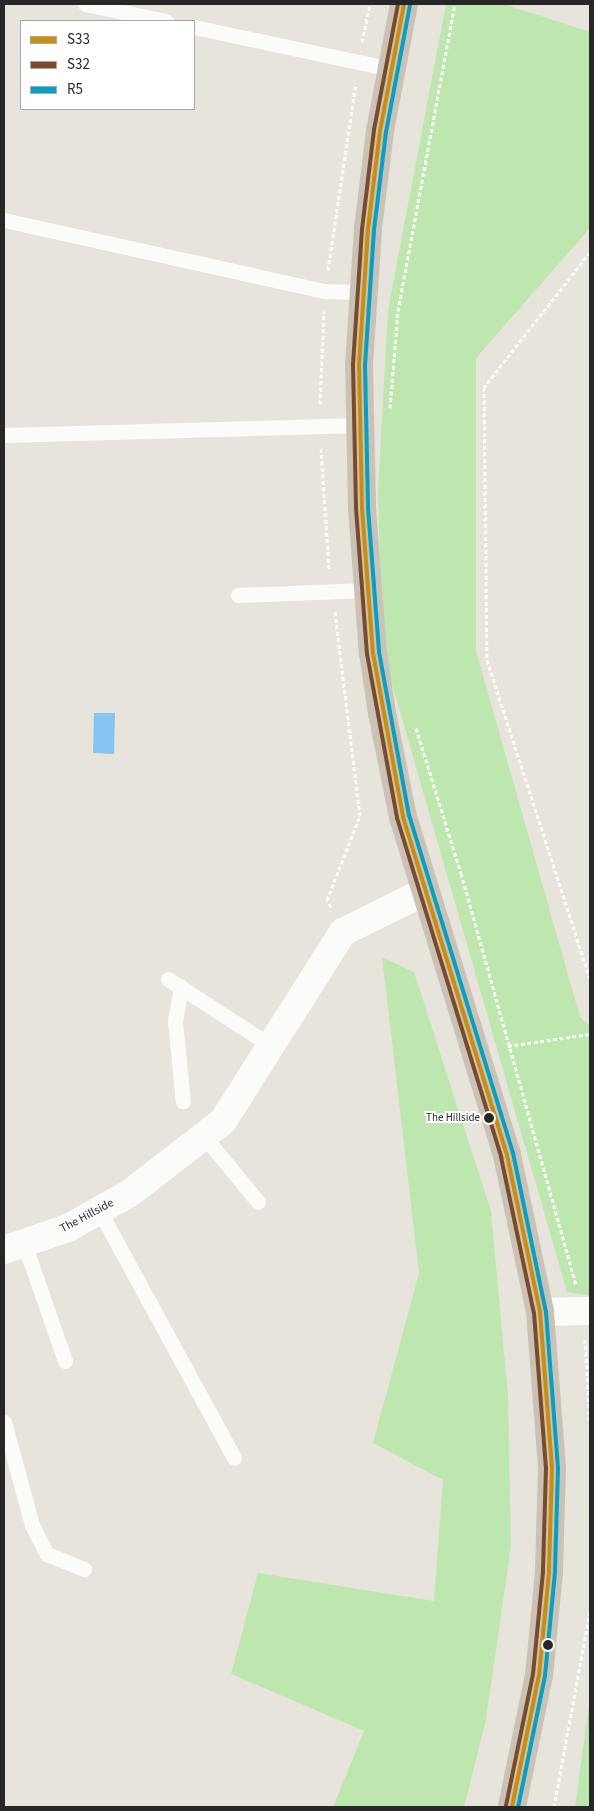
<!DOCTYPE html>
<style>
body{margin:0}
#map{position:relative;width:594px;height:1811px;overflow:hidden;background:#e7e4db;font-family:"Source Sans 3",sans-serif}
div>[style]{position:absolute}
.green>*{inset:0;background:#bee7b0}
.water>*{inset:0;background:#86c4f1}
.path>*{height:3px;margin-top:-1.5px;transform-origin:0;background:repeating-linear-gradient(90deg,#fbfbfa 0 4px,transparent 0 6.5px)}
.lane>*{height:15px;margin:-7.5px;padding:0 7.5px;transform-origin:7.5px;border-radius:7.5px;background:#fbfbfa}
.street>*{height:28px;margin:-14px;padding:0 14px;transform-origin:14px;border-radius:14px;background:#fbfbfa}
.highway>*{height:28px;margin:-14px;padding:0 14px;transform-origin:14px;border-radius:14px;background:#cbc2b7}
.bus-1>*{height:4px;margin:-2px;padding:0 2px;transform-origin:2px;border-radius:2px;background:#cd8d08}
.bus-2>*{height:4px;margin:-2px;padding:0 2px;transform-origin:2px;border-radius:2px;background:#7a4b2a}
.bus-3>*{height:4px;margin:-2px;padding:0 2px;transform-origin:2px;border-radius:2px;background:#02a2c6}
.dots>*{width:14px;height:14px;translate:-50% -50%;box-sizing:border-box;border:2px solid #fff;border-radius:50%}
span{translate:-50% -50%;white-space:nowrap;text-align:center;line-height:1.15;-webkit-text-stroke:4px #fff;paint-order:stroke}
.bus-label{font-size:11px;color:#272727}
.right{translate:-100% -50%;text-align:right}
.street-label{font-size:12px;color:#272727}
.frame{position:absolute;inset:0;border:5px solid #272727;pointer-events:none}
.legend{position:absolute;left:20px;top:20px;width:175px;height:90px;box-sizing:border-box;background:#fff;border:1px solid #a9a9a9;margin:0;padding:6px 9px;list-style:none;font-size:15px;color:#272727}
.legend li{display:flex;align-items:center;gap:10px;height:25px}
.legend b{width:25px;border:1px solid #a9a9a9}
</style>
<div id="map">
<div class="green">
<i style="clip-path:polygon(446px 4px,503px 4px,590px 32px,590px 228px,476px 358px,476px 651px,580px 1017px,590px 1026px,590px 1296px,567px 1292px,382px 649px,378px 490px,388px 310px)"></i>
<i style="clip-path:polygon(382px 957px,414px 972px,491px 1211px,508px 1396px,511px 1546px,486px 1719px,464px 1807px,333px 1807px,364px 1731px,231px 1674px,258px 1573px,434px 1601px,443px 1480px,373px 1443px,419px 1273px)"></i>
<i style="clip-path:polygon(590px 1698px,590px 1807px,575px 1807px)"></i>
</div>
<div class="water">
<i style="clip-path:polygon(94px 713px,115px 713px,114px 754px,93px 753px)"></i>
</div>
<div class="path">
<i style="left:362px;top:42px;width:39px;rotate:-78deg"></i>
<i style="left:590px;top:252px;width:172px;rotate:128.1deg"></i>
<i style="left:484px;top:387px;width:273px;rotate:89.4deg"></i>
<i style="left:487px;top:660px;width:335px;rotate:72.1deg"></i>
<i style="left:328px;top:270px;width:189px;rotate:-81.5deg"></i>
<i style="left:320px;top:404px;width:93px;rotate:-87.5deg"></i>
<i style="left:390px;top:408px;width:97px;rotate:-85.3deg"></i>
<i style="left:398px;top:311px;width:312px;rotate:-79.5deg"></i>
<i style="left:321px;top:448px;width:121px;rotate:86.2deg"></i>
<i style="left:416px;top:728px;width:152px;rotate:72.8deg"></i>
<i style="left:461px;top:873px;width:427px;rotate:74.4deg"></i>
<i style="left:331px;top:907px;width:8px;rotate:-120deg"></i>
<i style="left:327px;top:900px;width:90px;rotate:-68.6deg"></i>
<i style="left:360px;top:816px;width:206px;rotate:-97deg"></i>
<i style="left:508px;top:1046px;width:83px;rotate:-8.3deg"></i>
<i style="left:585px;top:1339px;width:85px;rotate:86.6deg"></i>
<i style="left:554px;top:1807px;width:199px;rotate:-79.6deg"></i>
</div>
<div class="lane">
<i style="left:85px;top:4px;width:83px;rotate:11.9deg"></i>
<i style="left:194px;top:27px;width:201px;rotate:12deg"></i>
<i style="left:4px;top:220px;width:329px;rotate:12.5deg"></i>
<i style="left:325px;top:291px;width:38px;rotate:2deg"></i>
<i style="left:4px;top:435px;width:355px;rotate:-1.6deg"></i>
<i style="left:238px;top:595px;width:129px;rotate:-2.2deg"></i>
<i style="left:168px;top:979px;width:123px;rotate:33deg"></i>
<i style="left:181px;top:987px;width:35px;rotate:100deg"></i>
<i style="left:175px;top:1021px;width:81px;rotate:84.4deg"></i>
<i style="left:204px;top:1136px;width:85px;rotate:50.7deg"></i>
<i style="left:99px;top:1210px;width:282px;rotate:61.4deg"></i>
<i style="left:24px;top:1243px;width:125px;rotate:70.8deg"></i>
<i style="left:4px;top:1422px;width:107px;rotate:74.8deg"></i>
<i style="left:32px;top:1525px;width:33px;rotate:63deg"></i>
<i style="left:47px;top:1554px;width:40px;rotate:22deg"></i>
</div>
<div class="street">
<i style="left:4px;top:1250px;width:68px;rotate:-19deg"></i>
<i style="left:68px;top:1228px;width:71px;rotate:-29.4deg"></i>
<i style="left:130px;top:1193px;width:118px;rotate:-37.7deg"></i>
<i style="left:223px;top:1121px;width:224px;rotate:-57.6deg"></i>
<i style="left:343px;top:932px;width:90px;rotate:-26.3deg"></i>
<i style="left:540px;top:1312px;width:50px;rotate:-1.1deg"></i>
</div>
<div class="highway">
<i style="left:404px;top:4px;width:129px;rotate:100.7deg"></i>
<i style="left:380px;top:131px;width:99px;rotate:97deg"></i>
<i style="left:368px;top:229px;width:135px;rotate:93.8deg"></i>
<i style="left:359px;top:364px;width:144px;rotate:88.8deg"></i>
<i style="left:362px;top:508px;width:145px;rotate:85.7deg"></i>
<i style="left:373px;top:653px;width:61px;rotate:81.5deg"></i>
<i style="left:382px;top:713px;width:106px;rotate:78.6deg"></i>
<i style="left:403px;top:817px;width:354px;rotate:72.9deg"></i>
<i style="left:507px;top:1155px;width:160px;rotate:78.1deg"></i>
<i style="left:540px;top:1312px;width:156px;rotate:85.6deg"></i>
<i style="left:552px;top:1468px;width:104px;rotate:91.7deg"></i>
<i style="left:549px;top:1572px;width:103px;rotate:95.5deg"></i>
<i style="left:539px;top:1675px;width:135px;rotate:101.6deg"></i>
</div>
<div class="bus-1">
<i style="left:404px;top:4px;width:129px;rotate:100.7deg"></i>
<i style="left:380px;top:131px;width:99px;rotate:97deg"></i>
<i style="left:368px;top:229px;width:135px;rotate:93.8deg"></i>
<i style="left:359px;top:364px;width:144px;rotate:88.8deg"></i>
<i style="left:362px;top:508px;width:145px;rotate:85.7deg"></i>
<i style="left:373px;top:653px;width:167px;rotate:79.6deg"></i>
<i style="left:403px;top:817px;width:354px;rotate:72.9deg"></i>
<i style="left:507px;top:1155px;width:160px;rotate:78.1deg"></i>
<i style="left:540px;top:1312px;width:156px;rotate:85.6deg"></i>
<i style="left:552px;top:1468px;width:104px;rotate:91.7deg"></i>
<i style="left:549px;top:1572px;width:103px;rotate:95.5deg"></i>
<i style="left:539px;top:1675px;width:135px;rotate:101.6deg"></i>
</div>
<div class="bus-2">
<i style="left:398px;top:4px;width:128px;rotate:100.8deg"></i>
<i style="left:374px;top:130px;width:100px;rotate:96.9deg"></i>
<i style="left:362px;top:229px;width:135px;rotate:93.8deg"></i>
<i style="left:353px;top:364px;width:144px;rotate:88.8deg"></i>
<i style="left:356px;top:508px;width:146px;rotate:85.7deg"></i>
<i style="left:367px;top:654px;width:167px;rotate:79.6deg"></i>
<i style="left:397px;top:818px;width:355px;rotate:72.9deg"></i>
<i style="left:501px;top:1157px;width:159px;rotate:78.1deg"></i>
<i style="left:534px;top:1313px;width:155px;rotate:85.6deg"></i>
<i style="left:546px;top:1468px;width:104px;rotate:91.7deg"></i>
<i style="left:543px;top:1572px;width:102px;rotate:95.6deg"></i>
<i style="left:533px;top:1674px;width:135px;rotate:101.6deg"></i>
</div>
<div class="bus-3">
<i style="left:410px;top:5px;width:129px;rotate:100.7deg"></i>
<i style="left:386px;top:132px;width:99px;rotate:97deg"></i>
<i style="left:374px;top:230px;width:134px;rotate:93.8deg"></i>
<i style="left:365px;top:364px;width:144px;rotate:88.8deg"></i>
<i style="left:368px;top:508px;width:144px;rotate:85.6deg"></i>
<i style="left:379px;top:652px;width:166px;rotate:79.6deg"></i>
<i style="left:409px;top:815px;width:354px;rotate:72.9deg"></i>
<i style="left:513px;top:1153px;width:162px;rotate:78.3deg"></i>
<i style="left:546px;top:1312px;width:156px;rotate:85.6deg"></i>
<i style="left:558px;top:1468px;width:104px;rotate:91.7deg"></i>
<i style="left:555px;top:1572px;width:104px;rotate:95.5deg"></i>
<i style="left:545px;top:1676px;width:134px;rotate:101.6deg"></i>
</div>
<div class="dots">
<i style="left:489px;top:1118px;background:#272727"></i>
<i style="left:548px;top:1645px;background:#272727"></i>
</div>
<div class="bus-label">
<span class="right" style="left:480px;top:1118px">The Hillside</span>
</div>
<div class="street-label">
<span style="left:87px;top:1216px;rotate:-28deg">The Hillside</span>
</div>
<div class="frame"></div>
<ul class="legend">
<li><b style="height:6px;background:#cd8d08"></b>S33</li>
<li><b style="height:6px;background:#7a4b2a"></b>S32</li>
<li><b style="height:6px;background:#02a2c6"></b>R5</li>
</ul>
</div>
